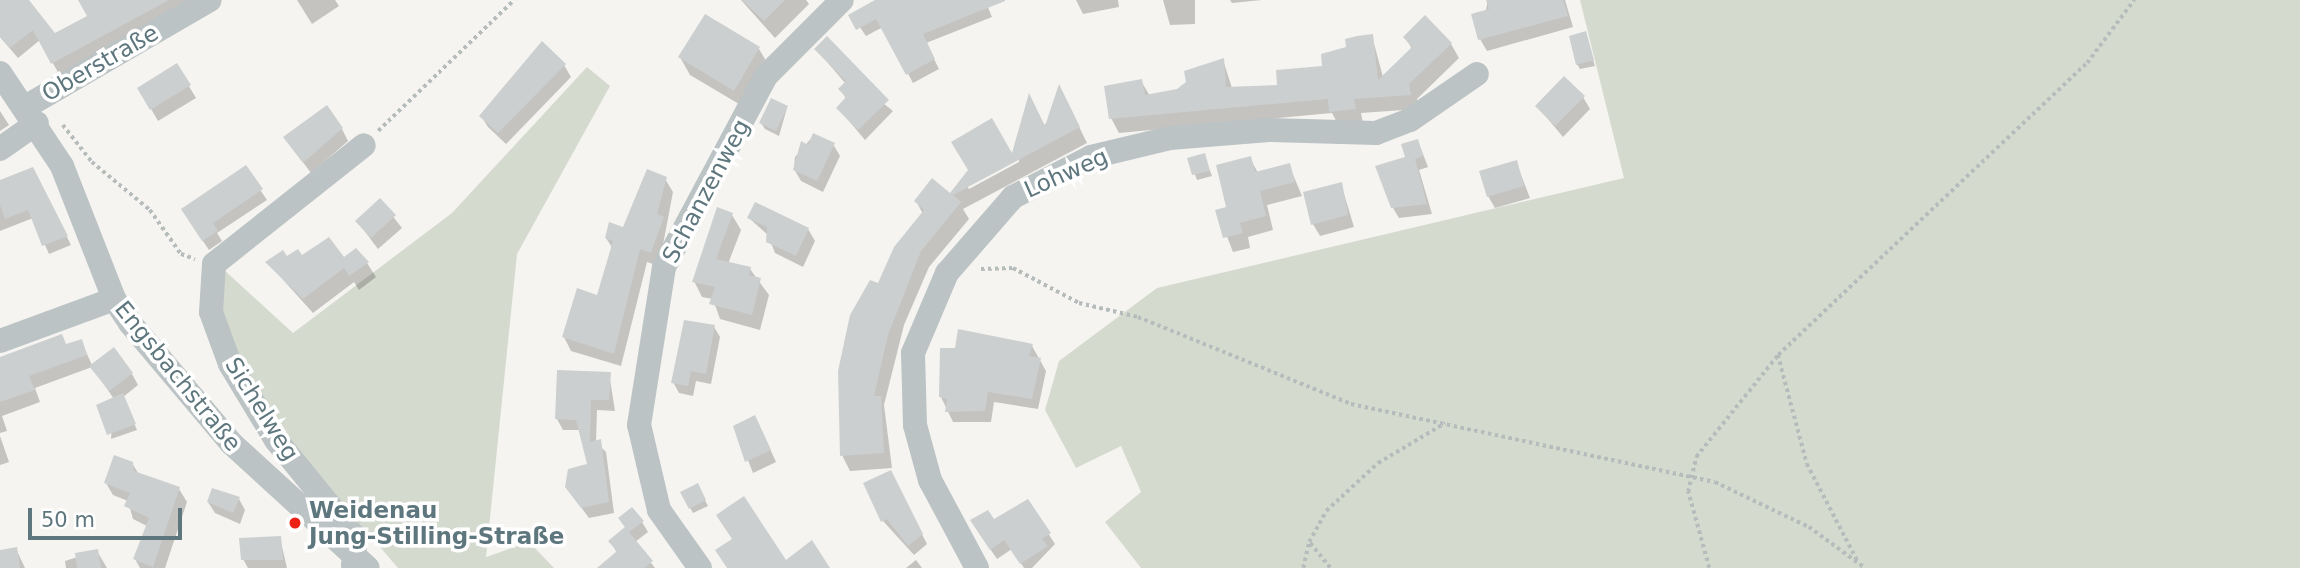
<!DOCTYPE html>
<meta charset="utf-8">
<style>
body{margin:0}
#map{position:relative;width:2300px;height:568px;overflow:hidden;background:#f5f4f0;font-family:"DejaVu Sans",sans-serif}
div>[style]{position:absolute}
.green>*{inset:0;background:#d5dacf}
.shadow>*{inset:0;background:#0003}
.building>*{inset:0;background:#cccfd0}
.path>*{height:3.5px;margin-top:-1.75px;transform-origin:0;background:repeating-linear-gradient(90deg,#b6bbbc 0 3.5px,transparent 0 7px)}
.minor>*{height:24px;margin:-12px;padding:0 12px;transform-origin:12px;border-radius:12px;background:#bcc3c5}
.dots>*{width:19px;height:19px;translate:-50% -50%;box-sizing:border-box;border:4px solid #fff;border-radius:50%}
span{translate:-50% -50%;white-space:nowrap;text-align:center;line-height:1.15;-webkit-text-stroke:7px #fff;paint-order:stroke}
.street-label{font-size:23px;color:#5e767d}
.poi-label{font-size:23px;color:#5e767d;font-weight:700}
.left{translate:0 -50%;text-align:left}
.scale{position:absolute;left:28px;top:508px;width:154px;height:32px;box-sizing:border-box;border:4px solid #5e767d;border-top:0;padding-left:9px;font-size:21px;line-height:24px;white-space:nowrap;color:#5e767d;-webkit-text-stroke:5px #fff;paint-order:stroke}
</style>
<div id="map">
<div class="green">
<i style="clip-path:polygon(1580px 0,2300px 0,2300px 568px,1141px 568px,1105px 522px,1141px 492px,1121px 446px,1076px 468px,1045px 410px,1059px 361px,1157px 288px,1624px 178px)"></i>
<i style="clip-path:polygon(587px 67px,610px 86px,517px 254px,486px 557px,529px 542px,554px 568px,398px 568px,281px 432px,237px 364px,221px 310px,223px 269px,293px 333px,452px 213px)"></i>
</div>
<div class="shadow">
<i style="clip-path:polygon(0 0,25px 0,55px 35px,89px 17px,80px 0,192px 0,59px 74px,40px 40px,18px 58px,0 37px)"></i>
<i style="clip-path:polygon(297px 0,335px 0,339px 6px,312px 24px)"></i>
<i style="clip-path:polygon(741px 0,806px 0,809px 4px,775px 38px)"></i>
<i style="clip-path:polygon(876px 0,985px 0,992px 17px,926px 43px,939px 69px,913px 83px,883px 27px,866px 36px,857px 23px)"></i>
<i style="clip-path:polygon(1076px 0,1118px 0,1119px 7px,1083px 14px)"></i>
<i style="clip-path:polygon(1163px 0,1195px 0,1195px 24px,1170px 25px)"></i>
<i style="clip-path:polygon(1230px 0,1262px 0,1232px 3px)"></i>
<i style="clip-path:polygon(1488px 0,1565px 0,1573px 27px,1487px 51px,1480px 39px)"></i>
<i style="clip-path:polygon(1585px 33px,1595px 66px,1580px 69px,1577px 64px)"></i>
<i style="clip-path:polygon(1372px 36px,1383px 77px,1412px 49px,1405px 37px,1451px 44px,1459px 58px,1417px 99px,1418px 109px,1361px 113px,1363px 123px,1339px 126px,1332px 113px,1119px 133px,1111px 118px,1141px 81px,1150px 96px,1178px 90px,1223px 60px,1232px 88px,1279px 86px,1324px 67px)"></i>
<i style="clip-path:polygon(759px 49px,769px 66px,744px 107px,690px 75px,680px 57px)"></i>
<i style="clip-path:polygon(816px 49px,893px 111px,865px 140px,838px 108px,846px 99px,841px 89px,846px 84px)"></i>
<i style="clip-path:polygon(564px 65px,571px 77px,506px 144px,488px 127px,481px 116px)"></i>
<i style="clip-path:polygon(177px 66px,196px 98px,158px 121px,139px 88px)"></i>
<i style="clip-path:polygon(1583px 97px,1590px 109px,1563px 137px,1537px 106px)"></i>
<i style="clip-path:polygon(evenodd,1067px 102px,1087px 143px,963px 209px,969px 219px,929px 267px,904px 325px,884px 405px,892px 468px,850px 471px,842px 455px,879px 285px,923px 214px,916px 201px,950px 195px,1013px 157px,1067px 102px,1019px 158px,1019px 162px,969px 189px,967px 186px,1019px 158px)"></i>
<i style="clip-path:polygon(787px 108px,779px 136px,765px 129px,761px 123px)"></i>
<i style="clip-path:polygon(0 111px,9px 125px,0 131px)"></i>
<i style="clip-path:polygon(342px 129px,348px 141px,311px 173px,285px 138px)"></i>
<i style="clip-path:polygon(814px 135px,833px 144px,840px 156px,823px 192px,801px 181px,794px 169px,795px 157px)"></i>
<i style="clip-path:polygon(1418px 141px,1428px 167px,1419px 170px,1432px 214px,1399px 218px,1393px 208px)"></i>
<i style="clip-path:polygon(1204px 155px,1212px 176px,1197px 180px,1189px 159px)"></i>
<i style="clip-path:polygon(1250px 158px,1258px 173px,1289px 165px,1302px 196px,1267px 205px,1273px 230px,1248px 237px,1250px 248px,1233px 252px,1217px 211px,1228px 208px)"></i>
<i style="clip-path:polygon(1516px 162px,1530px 198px,1495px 208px,1488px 196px)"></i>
<i style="clip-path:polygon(245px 167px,267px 200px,217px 233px,222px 241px,209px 250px,188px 219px)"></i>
<i style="clip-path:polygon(37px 178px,71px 245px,49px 254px,33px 218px,0 231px,0 182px)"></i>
<i style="clip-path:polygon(665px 179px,673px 192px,659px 266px,647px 262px,621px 366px,571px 351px,564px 337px,598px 297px,613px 249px,606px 238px,624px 229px)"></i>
<i style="clip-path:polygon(1341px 184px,1354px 227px,1320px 236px,1313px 224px)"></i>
<i style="clip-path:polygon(380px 200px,402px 228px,378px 249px,357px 221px)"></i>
<i style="clip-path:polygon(732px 215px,741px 230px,728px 264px,750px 269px,769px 295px,760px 330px,720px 319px,713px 299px,702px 297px,694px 281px)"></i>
<i style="clip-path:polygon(749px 218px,808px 229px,815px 241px,803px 267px,775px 253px,768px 235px)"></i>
<i style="clip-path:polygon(302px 257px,367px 263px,376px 277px,359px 290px,354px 282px,313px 313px,268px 263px)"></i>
<i style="clip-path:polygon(714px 327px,720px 337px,711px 384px,696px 381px,693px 396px,679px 393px,673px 382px)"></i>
<i style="clip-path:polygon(81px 341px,92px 365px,132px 374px,138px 385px,123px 397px,137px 430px,111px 439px,114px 399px,92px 367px,35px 388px,40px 402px,2px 416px,7px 431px,0 433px,0 359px)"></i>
<i style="clip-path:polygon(1032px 346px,1046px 371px,1038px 409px,994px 402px,991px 422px,953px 422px,941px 397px)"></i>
<i style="clip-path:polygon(609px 373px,615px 411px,597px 410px,596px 442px,606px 452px,614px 513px,589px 518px,566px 487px,590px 466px,581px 430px,563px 430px,557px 419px)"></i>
<i style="clip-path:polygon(735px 427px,761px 429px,776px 462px,753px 473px)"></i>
<i style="clip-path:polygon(0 436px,9px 462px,0 465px)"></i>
<i style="clip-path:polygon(132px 463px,138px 473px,179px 489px,187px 502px,165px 568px,140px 568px,135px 559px,147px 526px,133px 519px,128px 501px,113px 495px,106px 483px)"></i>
<i style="clip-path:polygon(895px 482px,927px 544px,914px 555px,883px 521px)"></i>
<i style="clip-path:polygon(697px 485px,708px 506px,693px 513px,682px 492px)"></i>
<i style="clip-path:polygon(239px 499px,245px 510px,240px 524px,215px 513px,208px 502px)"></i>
<i style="clip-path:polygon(1028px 502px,1055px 544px,1032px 568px,1024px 568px,1012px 549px,997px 559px,978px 531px)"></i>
<i style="clip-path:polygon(620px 519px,642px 522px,648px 532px,635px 542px,655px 568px,609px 568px,617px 553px,610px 541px,626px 529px)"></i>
<i style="clip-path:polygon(280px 538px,287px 568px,248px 568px,243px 559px)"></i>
<i style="clip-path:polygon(16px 549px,25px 568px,0 568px,0 555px)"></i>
<i style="clip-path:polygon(97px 551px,107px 568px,66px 568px,65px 561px)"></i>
<i style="clip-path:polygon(916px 560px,922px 568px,906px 568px)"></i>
</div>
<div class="building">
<i style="clip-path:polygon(0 0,29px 0,55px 33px,87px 16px,78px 0,169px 0,51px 64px,33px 30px,10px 48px,0 36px)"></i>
<i style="clip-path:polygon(742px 0,785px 0,764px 21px)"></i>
<i style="clip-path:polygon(875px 0,1005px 0,1005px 1px,923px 34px,935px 59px,906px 75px,876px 19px,856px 30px,848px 15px)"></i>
<i style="clip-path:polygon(1486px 0,1563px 0,1568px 16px,1478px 40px,1471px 14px,1489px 9px)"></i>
<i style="clip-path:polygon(705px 14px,760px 47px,734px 91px,678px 57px)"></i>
<i style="clip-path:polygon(1425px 15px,1452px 43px,1409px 84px,1411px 95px,1354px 99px,1356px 109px,1329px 112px,1328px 99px,1109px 119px,1104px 86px,1142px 79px,1145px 95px,1177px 89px,1186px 82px,1184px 71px,1224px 58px,1226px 87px,1277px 85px,1276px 70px,1322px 66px,1321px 54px,1346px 47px,1345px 39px,1357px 36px,1373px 34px,1378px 80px,1412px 47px,1403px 37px)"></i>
<i style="clip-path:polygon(1586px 31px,1594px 60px,1576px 65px,1569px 36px)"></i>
<i style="clip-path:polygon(827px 36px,889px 100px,858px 130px,836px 108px,846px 97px,838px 89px,846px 81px,814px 49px)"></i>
<i style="clip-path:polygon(542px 41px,566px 64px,498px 133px,479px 116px)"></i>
<i style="clip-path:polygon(177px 63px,191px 85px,150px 110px,137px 88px)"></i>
<i style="clip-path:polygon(1564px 76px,1585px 96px,1555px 126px,1535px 106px)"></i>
<i style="clip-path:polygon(1059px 84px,1080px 127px,953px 195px,961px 202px,921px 251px,888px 335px,874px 396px,881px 396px,884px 453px,840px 456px,838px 371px,850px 315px,870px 280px,878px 283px,894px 247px,924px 210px,914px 201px,932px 178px,950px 193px,968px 170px,951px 142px,992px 118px,1012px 153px,1029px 93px,1045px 126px)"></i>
<i style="clip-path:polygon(771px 98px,788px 106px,776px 131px,759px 123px)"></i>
<i style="clip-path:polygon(327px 105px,343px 128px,303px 163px,283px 137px)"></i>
<i style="clip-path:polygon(813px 133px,835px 143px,817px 181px,793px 170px,801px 141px,808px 145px)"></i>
<i style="clip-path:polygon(1418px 139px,1423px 156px,1415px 159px,1427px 204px,1391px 208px,1375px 166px,1405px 157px,1401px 144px)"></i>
<i style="clip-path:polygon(1205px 153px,1210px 171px,1192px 175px,1187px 158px)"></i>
<i style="clip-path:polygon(1251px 156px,1255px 172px,1290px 163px,1295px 182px,1260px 191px,1266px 216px,1240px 223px,1243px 233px,1223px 238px,1215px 210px,1226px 207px,1216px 165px)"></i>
<i style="clip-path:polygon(1517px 160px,1524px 186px,1487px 197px,1479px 171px)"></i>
<i style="clip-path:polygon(246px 165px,263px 189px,213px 223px,218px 231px,202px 241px,181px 209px)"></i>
<i style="clip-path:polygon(33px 167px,68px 236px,42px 246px,28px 210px,5px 219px,0 205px,0 180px)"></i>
<i style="clip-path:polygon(647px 169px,667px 177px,657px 214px,664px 217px,651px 253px,640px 249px,614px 354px,562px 337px,577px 288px,597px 295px,613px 241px,605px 238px,609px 222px,623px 227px)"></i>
<i style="clip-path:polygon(1342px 182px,1348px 215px,1311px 225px,1303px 192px)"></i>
<i style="clip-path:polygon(380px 198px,396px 215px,371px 238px,355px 221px)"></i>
<i style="clip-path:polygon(755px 202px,809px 228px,796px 256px,766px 242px,767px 227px,747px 218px)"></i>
<i style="clip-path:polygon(717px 207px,733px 213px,716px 259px,751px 267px,749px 275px,761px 278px,752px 315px,709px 304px,715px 287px,692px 282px)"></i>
<i style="clip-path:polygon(329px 237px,344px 257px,356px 248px,369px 262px,349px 276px,344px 268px,303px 299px,265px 262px,283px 250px,287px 256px,298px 249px,302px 255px)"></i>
<i style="clip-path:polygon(684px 320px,715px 325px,706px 374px,691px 371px,688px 386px,671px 383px)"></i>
<i style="clip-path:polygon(958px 329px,1033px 344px,1029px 356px,1041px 358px,1032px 399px,988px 392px,985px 411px,945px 412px,947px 399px,939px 397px,940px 348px,955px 348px)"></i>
<i style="clip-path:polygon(62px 334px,66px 344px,82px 339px,87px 355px,29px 376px,35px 390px,0 402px,0 357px)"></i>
<i style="clip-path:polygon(114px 347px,133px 373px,109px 391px,89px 366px)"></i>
<i style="clip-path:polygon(557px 370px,611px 372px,609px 400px,591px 400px,590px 442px,601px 439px,609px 502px,581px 508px,565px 487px,568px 469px,587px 464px,576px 420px,555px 419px)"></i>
<i style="clip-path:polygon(123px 393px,136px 424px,107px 435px,96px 405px)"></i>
<i style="clip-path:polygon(755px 415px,771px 450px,745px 462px,733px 426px)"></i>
<i style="clip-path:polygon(114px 455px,133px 462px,134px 471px,180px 487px,153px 567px,133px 559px,149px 518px,124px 506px,130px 493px,104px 483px)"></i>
<i style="clip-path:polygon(891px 470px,923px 534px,908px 546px,887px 519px,881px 522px,863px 483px)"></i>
<i style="clip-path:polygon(698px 483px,706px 500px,689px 509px,680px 492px)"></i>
<i style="clip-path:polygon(212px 488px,240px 497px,233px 513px,207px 502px)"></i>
<i style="clip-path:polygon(744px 496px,786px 560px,812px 540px,830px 568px,727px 568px,715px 550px,732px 539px,716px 515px)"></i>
<i style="clip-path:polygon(1028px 499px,1051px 533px,1042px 539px,1048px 546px,1020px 564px,1004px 540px,990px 550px,970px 520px,988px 510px,994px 519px)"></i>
<i style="clip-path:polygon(632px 507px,644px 521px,629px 532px,653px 561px,644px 568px,597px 568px,617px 551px,608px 541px,625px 527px,618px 518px)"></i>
<i style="clip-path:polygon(281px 536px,283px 560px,241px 560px,239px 538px)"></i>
<i style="clip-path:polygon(17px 547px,20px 568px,0 568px,0 550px)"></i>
<i style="clip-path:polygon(98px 549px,101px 568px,77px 568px,75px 553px)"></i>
</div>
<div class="path">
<i style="left:63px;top:125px;width:47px;rotate:51.9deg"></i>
<i style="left:92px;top:162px;width:75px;rotate:39.6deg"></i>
<i style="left:150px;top:210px;width:54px;rotate:54.8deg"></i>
<i style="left:181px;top:254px;width:15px;rotate:20deg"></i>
<i style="left:378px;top:131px;width:189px;rotate:-43.9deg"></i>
<i style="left:981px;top:269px;width:32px;rotate:-2deg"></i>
<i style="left:1013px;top:268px;width:75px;rotate:27.9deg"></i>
<i style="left:1079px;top:303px;width:61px;rotate:13.3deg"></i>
<i style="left:1138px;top:317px;width:230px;rotate:22.2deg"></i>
<i style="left:1351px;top:404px;width:372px;rotate:12.1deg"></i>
<i style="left:1715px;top:482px;width:104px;rotate:25.6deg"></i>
<i style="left:1809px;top:527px;width:69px;rotate:36.2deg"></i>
<i style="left:1778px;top:355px;width:113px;rotate:75.1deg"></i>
<i style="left:1807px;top:464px;width:110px;rotate:62.5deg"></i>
<i style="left:1303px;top:568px;width:27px;rotate:-77deg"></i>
<i style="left:1330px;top:568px;width:33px;rotate:-129deg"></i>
<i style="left:1309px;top:542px;width:35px;rotate:-61deg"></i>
<i style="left:1326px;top:511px;width:71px;rotate:-42.7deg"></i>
<i style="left:1378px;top:463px;width:78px;rotate:-30.8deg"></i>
<i style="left:1709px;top:568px;width:79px;rotate:-105.4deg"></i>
<i style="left:1688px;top:492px;width:36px;rotate:-77deg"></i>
<i style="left:1696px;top:457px;width:131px;rotate:-51.2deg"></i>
<i style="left:1778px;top:355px;width:425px;rotate:-43.4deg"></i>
<i style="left:2087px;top:63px;width:79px;rotate:-53.3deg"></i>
</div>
<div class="minor">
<i style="left:0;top:73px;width:112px;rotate:56.3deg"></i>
<i style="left:62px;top:166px;width:143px;rotate:68.6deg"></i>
<i style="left:114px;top:299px;width:29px;rotate:56deg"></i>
<i style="left:130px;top:323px;width:157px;rotate:49.9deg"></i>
<i style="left:231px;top:443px;width:185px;rotate:42.4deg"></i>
<i style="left:27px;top:106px;width:211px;rotate:-30.1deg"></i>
<i style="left:0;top:149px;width:45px;rotate:-35.1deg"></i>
<i style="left:0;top:341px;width:121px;rotate:-20.2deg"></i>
<i style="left:353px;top:565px;width:27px;rotate:-84deg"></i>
<i style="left:356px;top:538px;width:127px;rotate:-129.2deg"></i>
<i style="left:276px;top:440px;width:89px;rotate:-121.2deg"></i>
<i style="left:230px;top:364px;width:55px;rotate:-110.1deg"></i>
<i style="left:211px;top:312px;width:48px;rotate:-86.4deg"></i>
<i style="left:214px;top:264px;width:191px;rotate:-38.4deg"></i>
<i style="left:700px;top:568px;width:71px;rotate:-125.3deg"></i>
<i style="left:659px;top:510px;width:87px;rotate:-103.2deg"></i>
<i style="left:639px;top:425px;width:160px;rotate:-81deg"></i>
<i style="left:664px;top:267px;width:217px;rotate:-61.9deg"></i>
<i style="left:766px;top:76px;width:107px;rotate:-45deg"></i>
<i style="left:977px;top:568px;width:100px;rotate:-118.1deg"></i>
<i style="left:930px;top:480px;width:57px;rotate:-105.3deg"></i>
<i style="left:915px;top:425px;width:72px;rotate:-91.6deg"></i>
<i style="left:913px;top:353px;width:87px;rotate:-67deg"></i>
<i style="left:947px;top:273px;width:101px;rotate:-49deg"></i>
<i style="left:1013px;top:197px;width:88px;rotate:-27.1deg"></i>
<i style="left:1091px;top:157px;width:81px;rotate:-13.5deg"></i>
<i style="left:1170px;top:138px;width:99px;rotate:-4.6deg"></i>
<i style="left:1269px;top:130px;width:107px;rotate:1.6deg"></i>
<i style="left:1376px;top:133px;width:36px;rotate:-21deg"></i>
<i style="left:1410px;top:120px;width:81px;rotate:-34.5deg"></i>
</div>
<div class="dots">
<i style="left:295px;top:523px;background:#ee2117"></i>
</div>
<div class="street-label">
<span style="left:100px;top:63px;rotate:-30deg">Oberstraße</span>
<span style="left:1066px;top:173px;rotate:-24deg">Lohweg</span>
<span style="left:706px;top:191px;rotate:-62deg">Schanzenweg</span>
<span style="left:178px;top:376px;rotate:51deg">Engsbachstraße</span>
<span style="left:262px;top:409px;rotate:58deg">Sichelweg</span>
</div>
<div class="poi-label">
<span class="left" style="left:309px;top:523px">Weidenau<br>Jung-Stilling-Straße</span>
</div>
<div class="scale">50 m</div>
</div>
